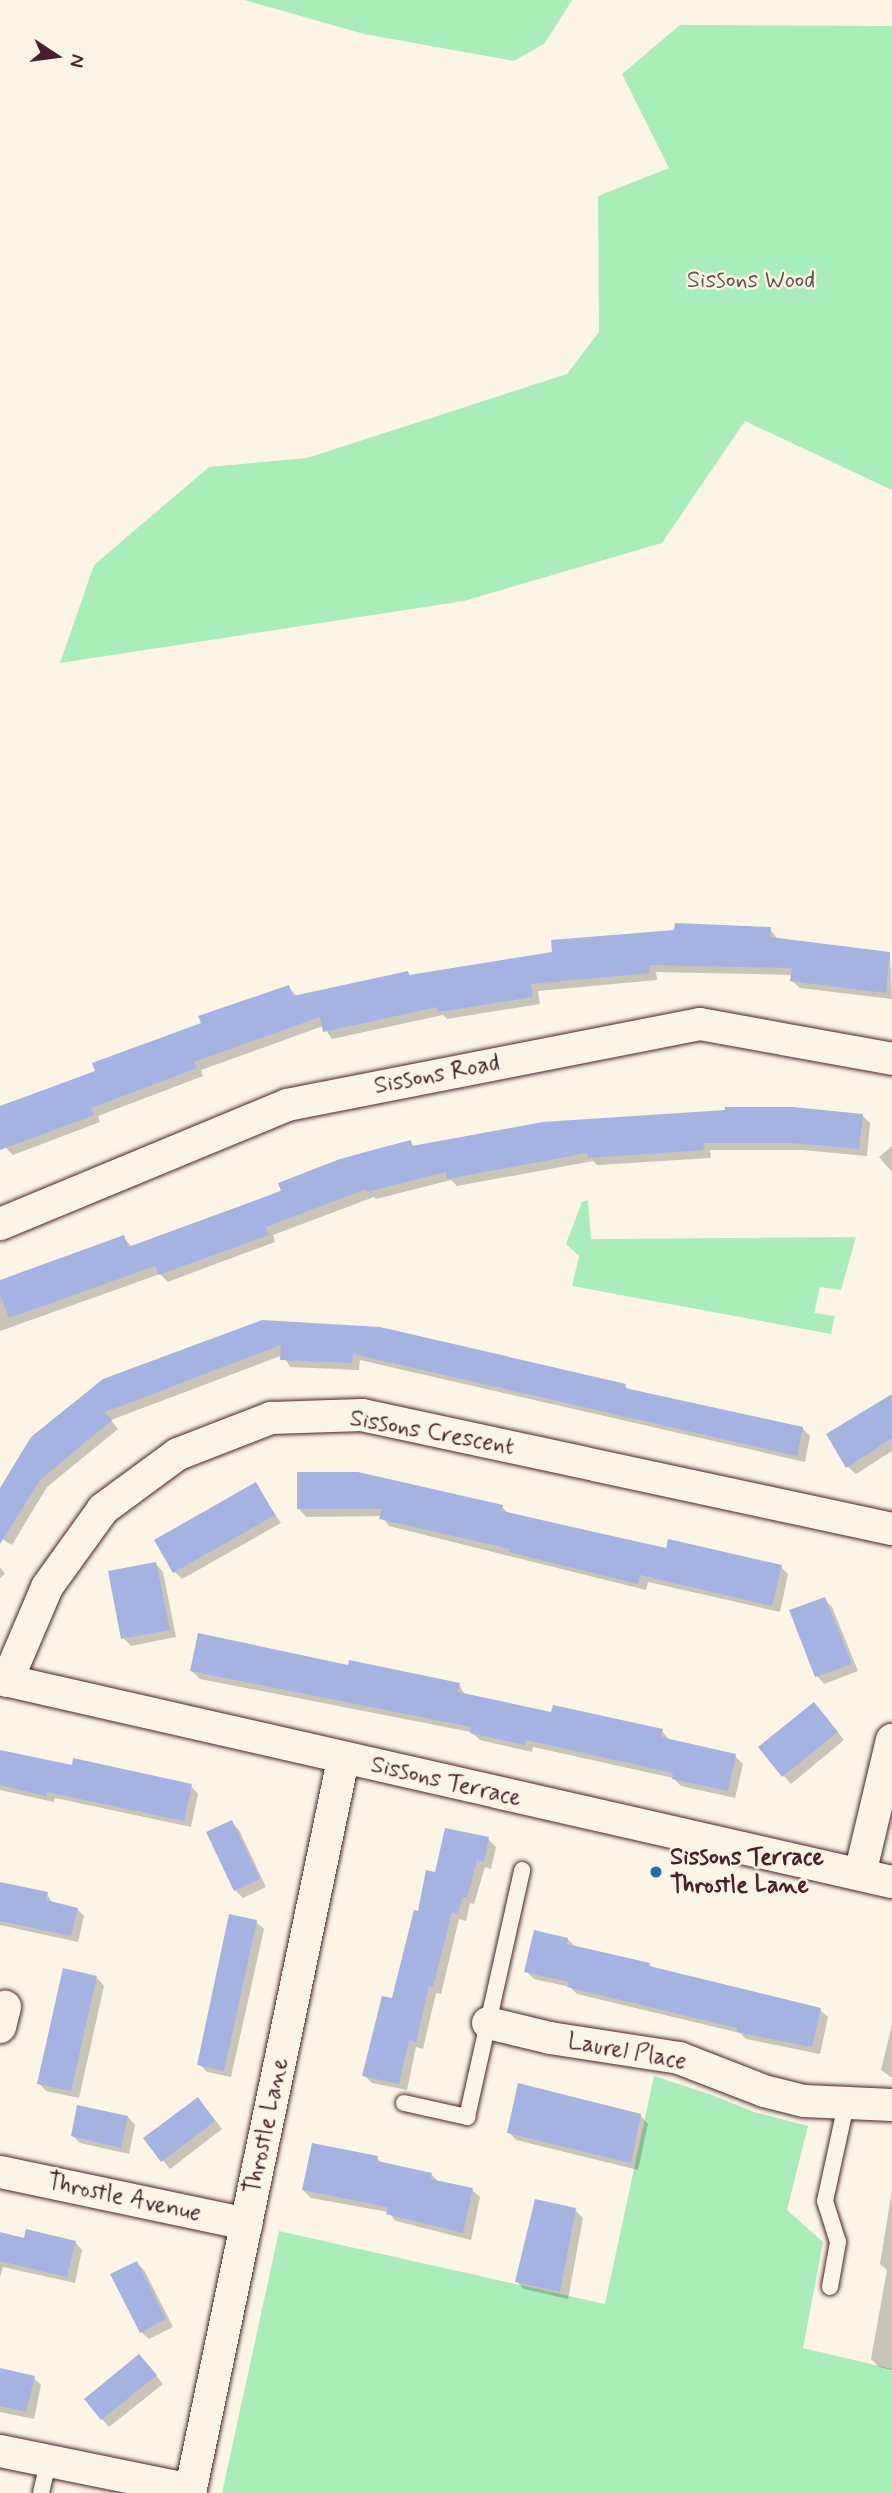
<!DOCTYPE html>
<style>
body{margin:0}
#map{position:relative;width:892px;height:2493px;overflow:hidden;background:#fcf5e5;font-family:Mynerve,sans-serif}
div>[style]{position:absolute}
.green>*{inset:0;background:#a9eeb9}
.shadow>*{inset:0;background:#0003}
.building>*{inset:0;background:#a5b3e3}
.roads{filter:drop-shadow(0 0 2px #4a1f2b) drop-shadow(0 0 2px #4a1f2b)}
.service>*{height:16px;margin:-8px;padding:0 8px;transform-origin:8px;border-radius:8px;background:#fcf5e5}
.minor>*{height:32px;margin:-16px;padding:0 16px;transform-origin:16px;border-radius:16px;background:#fcf5e5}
.dots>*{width:19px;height:19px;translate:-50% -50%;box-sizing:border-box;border:4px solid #fcf5e5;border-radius:50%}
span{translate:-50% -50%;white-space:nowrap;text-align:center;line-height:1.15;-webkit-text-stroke:5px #fcf5e5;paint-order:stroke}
.park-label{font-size:24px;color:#62534e}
.street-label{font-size:24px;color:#4a1f2b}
.poi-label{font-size:24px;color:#4a1f2b;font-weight:700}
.left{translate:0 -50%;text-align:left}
.north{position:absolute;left:21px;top:21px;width:70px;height:70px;-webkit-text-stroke:5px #fcf5e5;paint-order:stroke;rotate:103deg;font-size:19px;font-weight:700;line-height:28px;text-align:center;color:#4a1f2b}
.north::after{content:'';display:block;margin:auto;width:24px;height:32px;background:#4a1f2b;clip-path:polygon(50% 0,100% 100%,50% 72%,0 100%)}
</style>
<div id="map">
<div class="green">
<i style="clip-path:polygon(244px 0,572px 0,545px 43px,514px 61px,364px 34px)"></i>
<i style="clip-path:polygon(680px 25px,892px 26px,892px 490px,745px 421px,662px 543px,464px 601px,60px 663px,94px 565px,209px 467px,307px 458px,567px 374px,599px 332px,598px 196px,669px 168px,622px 74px)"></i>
<i style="clip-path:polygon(588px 1200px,591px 1239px,856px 1237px,841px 1290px,820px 1287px,814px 1313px,835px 1316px,831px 1334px,572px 1286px,579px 1256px,566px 1244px,582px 1202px)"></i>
<i style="clip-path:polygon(654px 2076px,712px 2095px,754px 2112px,808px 2126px,787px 2210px,823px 2242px,803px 2348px,892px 2369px,892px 2493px,222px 2493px,279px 2231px,605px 2304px)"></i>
</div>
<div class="shadow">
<i style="clip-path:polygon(770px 929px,778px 940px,890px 954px,892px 999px,800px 988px,792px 981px,793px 975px,656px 972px,657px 980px,538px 991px,540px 1004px,447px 1019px,443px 1015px,332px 1039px,323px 1026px,201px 1070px,203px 1076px,98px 1116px,100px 1122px,13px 1155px,5px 1147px,0 1133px,0 1107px,97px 1072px,289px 987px,297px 997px,408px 973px,411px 976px)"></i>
<i style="clip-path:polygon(862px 1115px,870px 1123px,867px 1156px,802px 1150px,710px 1150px,711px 1158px,597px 1165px,593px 1161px,457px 1186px,451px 1180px,376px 1199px,374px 1197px,273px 1235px,275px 1242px,194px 1272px,168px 1282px,160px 1274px,0 1331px,0 1282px,123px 1237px,132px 1247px,410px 1142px,415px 1147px)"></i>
<i style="clip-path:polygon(892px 1146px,892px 1172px,879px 1157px)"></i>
<i style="clip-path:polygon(262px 1322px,625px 1386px,630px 1391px,802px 1428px,810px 1436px,805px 1462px,360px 1360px,359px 1370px,290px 1367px,283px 1355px,111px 1420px,118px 1429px,47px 1487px,12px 1545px,0 1538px,0 1491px,32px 1438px)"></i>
<i style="clip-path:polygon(892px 1404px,892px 1451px,856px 1474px,848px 1467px)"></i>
<i style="clip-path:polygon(255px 1484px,281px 1523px,182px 1579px,175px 1572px)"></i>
<i style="clip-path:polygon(502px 1507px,510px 1515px,667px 1550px,781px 1567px,788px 1574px,780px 1612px,648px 1582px,646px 1590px,389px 1526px,382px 1516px,306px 1517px,299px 1509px)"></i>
<i style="clip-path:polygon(156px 1564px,163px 1572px,176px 1637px,131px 1646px,123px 1638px)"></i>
<i style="clip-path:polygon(0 1567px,5px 1574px,0 1578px)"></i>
<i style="clip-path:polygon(824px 1599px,832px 1607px,858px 1671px,824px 1684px,817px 1676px,792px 1611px)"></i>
<i style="clip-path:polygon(349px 1667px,459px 1685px,466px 1696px,553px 1714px,662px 1731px,670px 1741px,735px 1756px,743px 1764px,735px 1798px,681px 1786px,673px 1778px,533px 1747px,532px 1752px,480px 1740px,471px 1732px,200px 1679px,192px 1671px)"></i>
<i style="clip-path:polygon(822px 1712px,844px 1740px,791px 1784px,761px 1748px)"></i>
<i style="clip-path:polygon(0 1751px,73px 1767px,191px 1786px,198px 1794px,191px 1827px,55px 1798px,54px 1802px,0 1790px)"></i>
<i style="clip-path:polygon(231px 1822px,239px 1830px,266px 1887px,243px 1898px,235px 1890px)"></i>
<i style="clip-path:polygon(488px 1839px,496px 1847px,491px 1869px,485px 1867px,474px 1904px,470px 1903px,466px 1921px,459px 1919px,441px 1994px,436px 1993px,423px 2049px,416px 2047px,407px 2090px,372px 2083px,364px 2075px,393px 2001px,419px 1913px,436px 1874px)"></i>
<i style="clip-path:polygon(0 1883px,47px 1894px,53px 1904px,77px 1909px,84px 1916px,78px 1942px,0 1925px)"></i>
<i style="clip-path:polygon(256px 1922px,264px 1929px,231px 2077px,207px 2072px,199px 2064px)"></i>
<i style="clip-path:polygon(568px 1939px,575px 1947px,649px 1964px,654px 1969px,820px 2010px,828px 2017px,820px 2054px,746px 2039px,740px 2033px,577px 1994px,570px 1987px,534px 1979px,526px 1971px)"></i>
<i style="clip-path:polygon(97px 1978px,104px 1986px,79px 2098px,46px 2091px,39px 2083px)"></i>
<i style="clip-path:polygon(892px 2024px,892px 2078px,881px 2070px)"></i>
<i style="clip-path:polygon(205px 2107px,222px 2129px,170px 2169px,146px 2139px)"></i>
<i style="clip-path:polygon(641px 2116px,648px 2124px,638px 2170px,516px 2140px,509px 2132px)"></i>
<i style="clip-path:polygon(128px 2117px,135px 2125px,129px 2154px,80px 2143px,73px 2136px)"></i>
<i style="clip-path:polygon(377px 2158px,383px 2164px,431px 2174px,439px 2182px,472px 2190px,480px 2197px,471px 2240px,396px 2221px,388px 2212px,311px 2198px,303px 2190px)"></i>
<i style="clip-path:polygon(892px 2190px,892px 2370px,879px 2367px,871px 2359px,887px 2270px,880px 2264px)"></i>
<i style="clip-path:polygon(575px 2210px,583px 2218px,568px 2299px,524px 2289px,517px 2282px)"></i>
<i style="clip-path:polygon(0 2234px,25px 2240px,75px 2242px,82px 2250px,75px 2283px,3px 2267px,0 2277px)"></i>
<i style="clip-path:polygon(137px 2263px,144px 2270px,173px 2327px,149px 2339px,141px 2332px)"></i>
<i style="clip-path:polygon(147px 2364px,163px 2384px,109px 2427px,102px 2419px)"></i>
<i style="clip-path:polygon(0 2370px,34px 2378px,41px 2385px,34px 2419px,0 2412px)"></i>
</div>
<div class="building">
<i style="clip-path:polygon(675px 923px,771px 927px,770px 937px,890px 952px,886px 993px,790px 981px,792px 968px,649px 965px,650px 973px,531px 984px,533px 997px,438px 1012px,437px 1007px,323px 1032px,320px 1017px,194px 1062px,197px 1068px,91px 1108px,94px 1115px,0 1150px,0 1106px,95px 1071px,92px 1063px,201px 1023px,198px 1016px,289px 985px,293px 996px,408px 971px,409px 975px,552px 952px,551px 940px,674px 930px)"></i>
<i style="clip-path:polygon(725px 1107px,793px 1107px,863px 1114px,859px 1149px,793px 1143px,703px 1143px,704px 1150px,588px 1158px,587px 1153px,447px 1179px,446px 1172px,367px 1192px,366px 1189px,266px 1227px,269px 1235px,186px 1265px,159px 1275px,155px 1266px,9px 1318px,0 1294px,0 1280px,124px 1235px,128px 1247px,281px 1191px,278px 1183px,340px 1159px,384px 1147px,411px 1140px,412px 1146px,543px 1122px,725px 1110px)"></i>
<i style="clip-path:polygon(262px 1320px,380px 1327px,626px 1384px,625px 1388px,803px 1427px,797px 1456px,353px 1354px,352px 1363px,280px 1360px,281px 1345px,105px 1412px,112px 1420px,40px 1480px,0 1544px,0 1488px,31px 1437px,103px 1379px)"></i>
<i style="clip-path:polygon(892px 1394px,892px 1438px,846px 1468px,826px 1434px)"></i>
<i style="clip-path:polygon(297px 1472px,358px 1472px,503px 1505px,502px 1511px,590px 1531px,666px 1548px,668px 1539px,782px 1565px,772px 1606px,640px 1575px,638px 1584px,581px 1570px,509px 1552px,510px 1549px,379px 1519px,382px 1509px,297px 1509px)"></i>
<i style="clip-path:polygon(256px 1482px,275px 1515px,173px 1573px,154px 1540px)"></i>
<i style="clip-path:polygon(156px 1562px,170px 1630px,121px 1639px,108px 1571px)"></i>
<i style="clip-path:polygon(825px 1597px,852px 1664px,815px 1677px,789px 1610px)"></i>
<i style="clip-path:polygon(198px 1633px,348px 1665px,349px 1660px,460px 1683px,458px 1692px,505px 1702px,551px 1712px,553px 1705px,663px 1729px,661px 1737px,736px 1754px,728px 1791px,672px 1779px,673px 1773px,526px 1740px,525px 1745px,470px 1733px,471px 1727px,190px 1671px)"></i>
<i style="clip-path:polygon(814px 1702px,838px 1732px,782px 1777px,758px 1747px)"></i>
<i style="clip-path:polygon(0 1750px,72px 1765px,73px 1758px,192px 1784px,184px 1821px,47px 1792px,46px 1796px,0 1785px)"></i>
<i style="clip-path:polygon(232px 1820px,260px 1879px,234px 1891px,206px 1832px)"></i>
<i style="clip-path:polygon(445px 1828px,489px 1837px,484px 1862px,477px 1860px,467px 1898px,462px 1897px,458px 1914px,452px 1912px,433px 1987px,429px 1986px,416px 2042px,409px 2040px,399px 2084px,362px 2076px,382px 1996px,392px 1998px,414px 1910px,418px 1911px,426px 1870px,435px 1872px)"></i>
<i style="clip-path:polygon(0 1882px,48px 1892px,46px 1900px,78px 1908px,71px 1936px,0 1921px)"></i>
<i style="clip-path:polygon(229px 1914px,257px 1920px,224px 2071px,197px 2065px)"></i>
<i style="clip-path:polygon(534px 1930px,568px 1938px,567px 1944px,650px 1963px,649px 1966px,821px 2008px,812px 2047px,737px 2032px,737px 2028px,567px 1987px,569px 1982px,524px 1972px)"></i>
<i style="clip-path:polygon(63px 1968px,97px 1976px,71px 2091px,37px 2084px)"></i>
<i style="clip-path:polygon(518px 2083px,641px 2114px,631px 2163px,507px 2133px)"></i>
<i style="clip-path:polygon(198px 2097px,215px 2121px,161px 2162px,143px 2138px)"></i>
<i style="clip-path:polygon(77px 2105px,128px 2116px,121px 2148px,71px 2136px)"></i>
<i style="clip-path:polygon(312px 2143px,378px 2156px,377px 2161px,432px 2173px,430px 2179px,473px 2188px,463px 2233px,386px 2214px,388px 2207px,302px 2190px)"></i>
<i style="clip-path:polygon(535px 2199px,576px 2208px,560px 2292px,515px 2282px)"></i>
<i style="clip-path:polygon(26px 2229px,76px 2241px,67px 2277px,0 2261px,0 2232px,24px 2238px)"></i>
<i style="clip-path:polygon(137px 2261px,166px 2319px,140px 2333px,110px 2274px)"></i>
<i style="clip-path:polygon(139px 2354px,157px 2375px,101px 2420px,84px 2399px)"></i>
<i style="clip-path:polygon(0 2368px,35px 2376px,26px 2412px,0 2406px)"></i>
</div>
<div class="roads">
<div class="service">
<i style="left:404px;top:2103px;width:65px;rotate:12.5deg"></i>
<i style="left:467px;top:2117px;width:253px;rotate:-77.4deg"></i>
<i style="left:830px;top:2287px;width:46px;rotate:-79.9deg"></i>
<i style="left:838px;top:2242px;width:43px;rotate:-107.6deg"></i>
<i style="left:825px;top:2201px;width:98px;rotate:-77.7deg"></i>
<i style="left:41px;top:2493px;width:32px;rotate:-77deg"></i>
</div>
<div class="minor">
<i style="left:0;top:1224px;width:311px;rotate:-22.5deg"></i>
<i style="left:287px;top:1105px;width:421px;rotate:-11.1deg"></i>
<i style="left:700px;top:1024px;width:195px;rotate:10.3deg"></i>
<i style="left:0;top:1679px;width:915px;rotate:12.82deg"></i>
<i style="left:7px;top:1681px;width:102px;rotate:-66.9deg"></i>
<i style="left:47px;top:1587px;width:96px;rotate:-54.3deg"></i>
<i style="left:103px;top:1509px;width:93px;rotate:-36.3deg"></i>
<i style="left:178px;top:1454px;width:100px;rotate:-21.2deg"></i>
<i style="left:271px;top:1418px;width:91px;rotate:-1.9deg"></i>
<i style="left:362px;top:1415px;width:542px;rotate:12.14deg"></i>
<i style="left:860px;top:1874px;width:138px;rotate:-76.6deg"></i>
<i style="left:488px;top:2023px;width:64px;rotate:13.6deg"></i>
<i style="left:550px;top:2038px;width:131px;rotate:8.8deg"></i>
<i style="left:679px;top:2058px;width:91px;rotate:21.2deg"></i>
<i style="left:764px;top:2091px;width:41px;rotate:14deg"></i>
<i style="left:804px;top:2101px;width:88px;rotate:2.6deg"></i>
<i style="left:0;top:2027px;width:21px;rotate:-76deg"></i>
<i style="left:0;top:2172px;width:252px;rotate:11.9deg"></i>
<i style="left:0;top:2451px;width:195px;rotate:11.5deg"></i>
<i style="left:190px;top:2493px;width:749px;rotate:-78.21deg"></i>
</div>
</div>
<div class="dots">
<i style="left:656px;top:1872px;background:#1f6fb2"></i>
</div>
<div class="park-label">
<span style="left:751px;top:281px">Sissons Wood</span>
</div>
<div class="street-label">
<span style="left:437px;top:1075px;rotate:-11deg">Sissons Road</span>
<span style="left:432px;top:1433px;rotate:10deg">Sissons Crescent</span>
<span style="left:446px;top:1782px;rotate:13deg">Sissons Terrace</span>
<span style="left:627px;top:2052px;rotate:10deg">Laurel Place</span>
<span style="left:267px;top:2126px;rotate:-78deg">Throstle Lane</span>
<span style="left:124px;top:2198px;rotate:12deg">Throstle Avenue</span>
</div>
<div class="poi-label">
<span class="left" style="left:670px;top:1872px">Sissons Terrace<br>Throstle Lane</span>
</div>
<div class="north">N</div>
</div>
